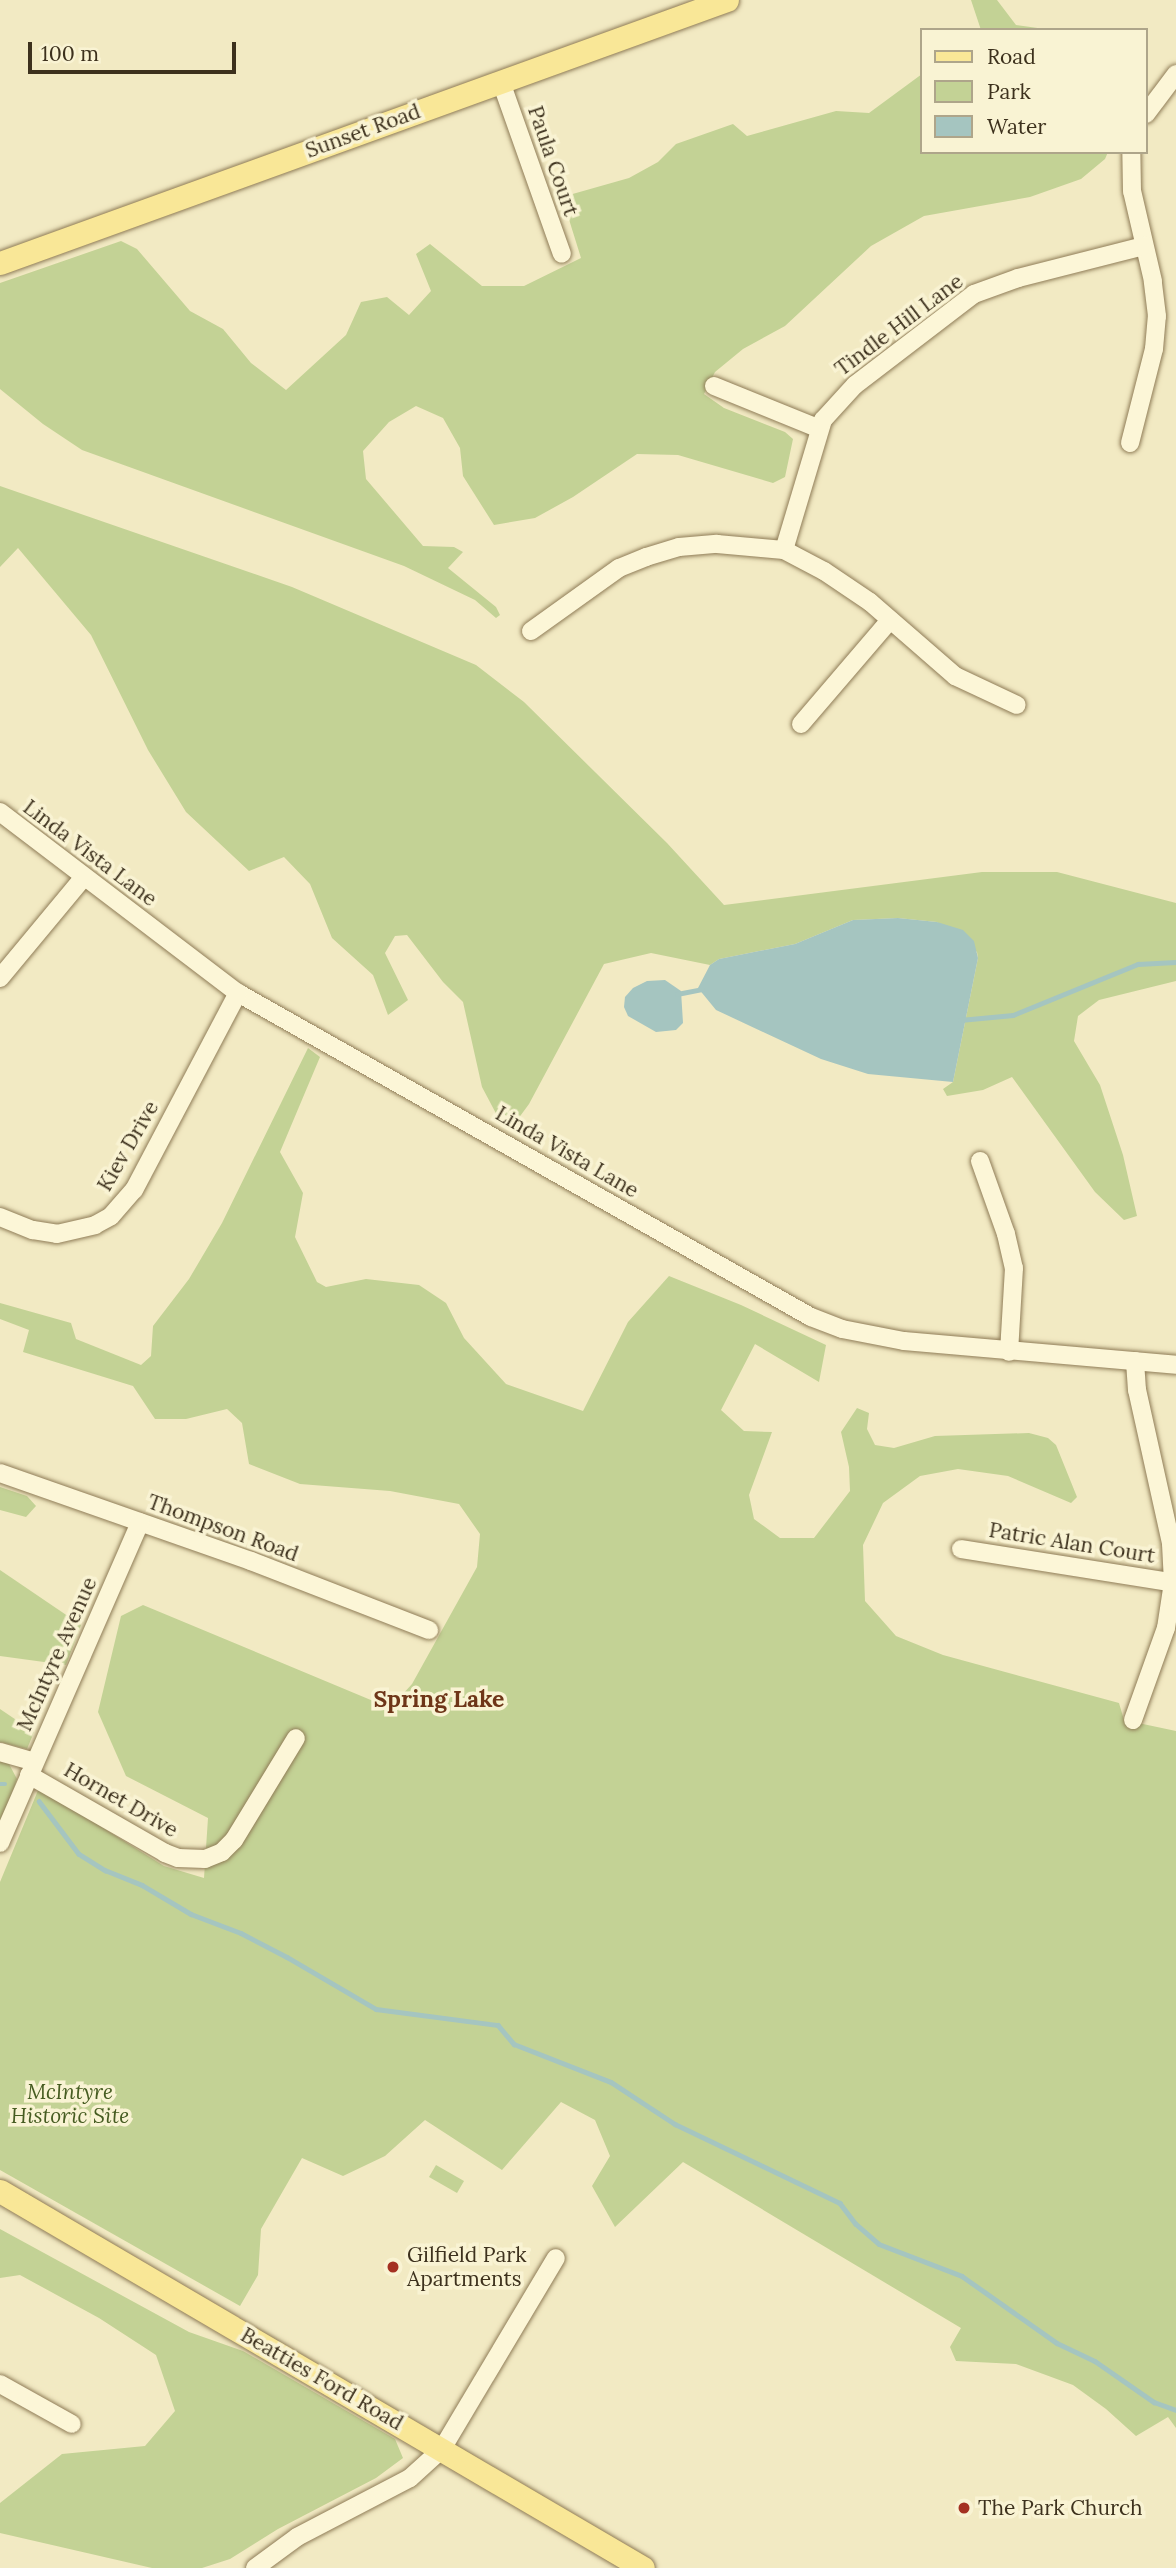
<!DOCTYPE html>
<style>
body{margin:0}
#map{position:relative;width:1176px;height:2568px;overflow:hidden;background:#f2eac3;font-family:Lora,serif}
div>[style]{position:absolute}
.green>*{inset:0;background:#c3d295}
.water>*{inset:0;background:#a5c5c0}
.stream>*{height:4.5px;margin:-2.25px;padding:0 2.25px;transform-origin:2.25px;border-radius:2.25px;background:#a5c5c0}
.roads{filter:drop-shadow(0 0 2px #8f7c57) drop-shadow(0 0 2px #8f7c57)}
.minor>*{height:18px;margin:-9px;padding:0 9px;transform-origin:9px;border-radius:9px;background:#fcf6d7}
.major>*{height:23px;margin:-11.5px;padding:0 11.5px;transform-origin:11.5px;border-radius:11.5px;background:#f9e797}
.dots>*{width:19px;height:19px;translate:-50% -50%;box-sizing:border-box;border:4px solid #f9f3d3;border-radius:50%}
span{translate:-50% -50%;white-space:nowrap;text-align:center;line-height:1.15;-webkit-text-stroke:7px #f9f3d3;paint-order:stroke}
.street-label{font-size:21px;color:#3d311d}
.park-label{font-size:21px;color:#465c21;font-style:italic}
.poi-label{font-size:21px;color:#3d311d}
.left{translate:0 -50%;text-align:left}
.neighbourhood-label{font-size:23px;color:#6e3518;font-weight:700}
.legend{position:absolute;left:920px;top:28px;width:228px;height:126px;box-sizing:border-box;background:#f9f3d3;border:2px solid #aea58a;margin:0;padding:9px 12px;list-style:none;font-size:21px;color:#3d311d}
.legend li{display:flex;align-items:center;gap:14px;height:35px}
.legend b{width:35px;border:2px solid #aea58a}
.scale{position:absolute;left:28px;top:42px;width:208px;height:32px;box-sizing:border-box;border:4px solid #3d311d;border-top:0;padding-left:9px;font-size:21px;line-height:24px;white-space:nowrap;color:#3d311d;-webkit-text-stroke:5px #f9f3d3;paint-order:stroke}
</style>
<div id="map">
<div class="green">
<i style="clip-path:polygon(971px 0,997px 0,1016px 25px,1052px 30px,981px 30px)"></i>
<i style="clip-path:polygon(922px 74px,922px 152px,1108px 152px,1105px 159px,1081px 179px,1030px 197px,924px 216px,871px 246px,785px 326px,743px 349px,715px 372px,704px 394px,724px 408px,785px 432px,793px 439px,785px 477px,773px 483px,678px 455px,637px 454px,573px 497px,535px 518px,494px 525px,463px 476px,460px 448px,443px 418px,416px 406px,389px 422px,363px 451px,366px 479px,423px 546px,454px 547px,463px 552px,448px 568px,496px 607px,500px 615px,496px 618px,475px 600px,404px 566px,82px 450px,43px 424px,0 389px,0 283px,121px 241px,137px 249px,190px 311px,223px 329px,251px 363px,286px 390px,346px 335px,361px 302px,387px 297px,409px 315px,431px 291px,416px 254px,430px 244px,482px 286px,524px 286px,581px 258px,562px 197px,629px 178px,658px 162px,676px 144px,733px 124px,747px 136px,836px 111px,869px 113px)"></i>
<i style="clip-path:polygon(0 486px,292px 587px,476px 665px,524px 702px,667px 843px,724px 905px,982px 872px,1057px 872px,1176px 903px,1176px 981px,1099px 1000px,1078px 1016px,1074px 1041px,1100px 1085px,1123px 1155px,1137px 1216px,1124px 1220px,1095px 1192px,1012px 1077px,983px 1090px,947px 1096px,943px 1089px,953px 1082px,978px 958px,977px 952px,937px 922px,898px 918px,853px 920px,795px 944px,719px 959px,710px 965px,651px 953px,604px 964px,529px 1104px,518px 1119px,500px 1121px,482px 1087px,463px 1002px,443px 982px,407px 935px,395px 936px,385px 953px,408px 1000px,388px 1015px,373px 975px,332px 938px,310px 884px,284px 857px,249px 871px,186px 812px,148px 750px,91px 635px,18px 548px,0 567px)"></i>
<i style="clip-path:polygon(308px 1048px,320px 1057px,280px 1152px,303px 1193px,295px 1237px,317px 1282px,326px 1287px,366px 1279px,419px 1285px,446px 1303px,464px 1338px,506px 1384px,583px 1411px,628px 1322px,669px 1276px,741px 1305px,826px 1345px,819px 1382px,755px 1344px,721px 1410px,744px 1431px,772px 1432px,749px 1495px,754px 1519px,780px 1538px,814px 1538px,850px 1491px,849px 1467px,841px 1432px,857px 1408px,869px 1413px,867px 1429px,875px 1445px,894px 1448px,935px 1436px,1029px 1433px,1048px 1438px,1056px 1445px,1077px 1497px,1071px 1503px,1008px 1476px,958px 1469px,920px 1476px,883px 1503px,863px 1545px,865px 1601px,896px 1636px,943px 1655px,1119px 1703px,1124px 1720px,1176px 1731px,1176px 2428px,1168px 2417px,1136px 2436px,1106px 2409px,1073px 2385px,1016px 2364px,956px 2361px,950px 2347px,961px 2328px,683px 2162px,615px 2227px,592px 2186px,610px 2156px,595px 2120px,561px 2102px,502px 2170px,425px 2120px,385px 2156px,343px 2176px,302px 2158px,261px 2229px,258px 2275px,240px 2306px,0 2170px,0 1882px,39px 1788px,164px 1866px,204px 1878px,208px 1818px,126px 1776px,98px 1712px,121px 1616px,143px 1605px,390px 1708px,412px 1684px,477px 1567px,480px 1534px,459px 1504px,390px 1491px,300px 1484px,249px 1464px,242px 1423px,227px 1409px,186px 1419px,155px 1419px,133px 1386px,23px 1352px,29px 1330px,0 1319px,0 1303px,71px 1323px,76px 1339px,141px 1365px,151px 1356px,153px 1326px,189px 1279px,222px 1223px)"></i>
<i style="clip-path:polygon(0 1487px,27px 1496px,36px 1506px,26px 1517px,0 1510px)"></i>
<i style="clip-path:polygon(0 1570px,81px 1625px,66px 1665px,0 1656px)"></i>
<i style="clip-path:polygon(0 1709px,34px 1732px,27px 1749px,0 1742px)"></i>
<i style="clip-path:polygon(0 1761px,9px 1764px,17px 1779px,0 1828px)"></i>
<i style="clip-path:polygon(436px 2165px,464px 2181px,457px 2193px,429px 2177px)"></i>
<i style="clip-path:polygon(0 2229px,189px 2332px,243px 2351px,395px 2439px,403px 2458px,376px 2478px,278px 2529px,230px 2559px,202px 2568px,152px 2568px,0 2533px,0 2503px,62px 2454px,145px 2446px,175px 2411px,156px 2355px,99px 2318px,20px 2275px,0 2278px)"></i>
</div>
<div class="water">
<i style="clip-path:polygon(898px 918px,937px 922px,963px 930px,974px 941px,978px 958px,953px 1082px,868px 1074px,821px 1059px,716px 1010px,698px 988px,710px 965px,719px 959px,795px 944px,853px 920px)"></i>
<i style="clip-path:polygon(665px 980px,681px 991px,683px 1023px,676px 1030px,656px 1032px,628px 1016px,624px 1007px,625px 997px,633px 988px,647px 981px)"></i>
</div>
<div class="stream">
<i style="left:677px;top:994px;width:25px;rotate:-11deg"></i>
<i style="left:960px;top:1020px;width:53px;rotate:-5.4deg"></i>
<i style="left:1013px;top:1015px;width:135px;rotate:-22.2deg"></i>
<i style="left:1138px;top:964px;width:38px;rotate:-3deg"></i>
<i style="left:0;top:1784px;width:5px"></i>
<i style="left:39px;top:1801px;width:66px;rotate:53deg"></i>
<i style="left:79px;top:1854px;width:31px;rotate:32deg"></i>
<i style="left:105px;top:1870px;width:40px;rotate:22deg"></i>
<i style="left:142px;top:1885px;width:57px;rotate:30.6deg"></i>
<i style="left:191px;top:1914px;width:53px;rotate:20.8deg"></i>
<i style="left:241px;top:1933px;width:52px;rotate:27.6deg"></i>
<i style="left:287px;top:1957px;width:103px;rotate:30.3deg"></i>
<i style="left:376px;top:2009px;width:123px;rotate:7.5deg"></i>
<i style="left:498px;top:2025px;width:25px;rotate:50deg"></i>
<i style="left:514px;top:2044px;width:104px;rotate:21.4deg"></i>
<i style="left:611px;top:2082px;width:77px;rotate:33.3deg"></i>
<i style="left:675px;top:2124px;width:183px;rotate:25.6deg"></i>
<i style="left:840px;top:2203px;width:26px;rotate:53deg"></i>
<i style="left:856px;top:2224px;width:30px;rotate:41deg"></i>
<i style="left:879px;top:2244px;width:89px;rotate:21.1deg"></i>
<i style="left:962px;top:2276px;width:116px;rotate:35.2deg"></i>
<i style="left:1057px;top:2343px;width:42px;rotate:25.3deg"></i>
<i style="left:1095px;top:2361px;width:72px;rotate:34.8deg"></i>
<i style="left:1154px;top:2402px;width:23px;rotate:20deg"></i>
</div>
<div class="roads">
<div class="minor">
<i style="left:501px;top:82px;width:182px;rotate:70.5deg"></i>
<i style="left:1146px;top:114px;width:50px;rotate:-53.1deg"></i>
<i style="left:714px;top:386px;width:114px;rotate:22.1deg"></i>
<i style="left:1130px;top:443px;width:97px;rotate:-75.7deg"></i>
<i style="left:1154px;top:349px;width:33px;rotate:-85deg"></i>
<i style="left:1157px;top:316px;width:35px;rotate:-97deg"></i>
<i style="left:1153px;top:281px;width:92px;rotate:-103.1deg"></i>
<i style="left:1132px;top:191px;width:39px;rotate:-91deg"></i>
<i style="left:784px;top:550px;width:136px;rotate:-73.3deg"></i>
<i style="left:823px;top:420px;width:47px;rotate:-47.6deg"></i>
<i style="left:855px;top:385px;width:150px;rotate:-37.4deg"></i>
<i style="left:974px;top:294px;width:47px;rotate:-20deg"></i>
<i style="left:1018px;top:278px;width:130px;rotate:-14.3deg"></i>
<i style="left:531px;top:631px;width:108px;rotate:-35.6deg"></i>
<i style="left:619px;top:568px;width:29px;rotate:-22deg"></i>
<i style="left:646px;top:557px;width:34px;rotate:-17deg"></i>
<i style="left:679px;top:547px;width:38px;rotate:-5deg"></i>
<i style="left:717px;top:544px;width:67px;rotate:5.1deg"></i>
<i style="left:784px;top:550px;width:45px;rotate:27.7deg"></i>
<i style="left:824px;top:571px;width:55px;rotate:34deg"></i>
<i style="left:870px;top:602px;width:113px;rotate:41deg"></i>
<i style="left:955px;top:676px;width:68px;rotate:25.1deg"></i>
<i style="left:801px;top:724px;width:137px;rotate:-49.4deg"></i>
<i style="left:0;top:812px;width:299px;rotate:37.3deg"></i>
<i style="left:238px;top:993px;width:658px;rotate:29.49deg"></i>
<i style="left:811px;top:1317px;width:33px;rotate:21deg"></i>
<i style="left:842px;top:1329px;width:63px;rotate:11deg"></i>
<i style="left:904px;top:1341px;width:273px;rotate:5deg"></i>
<i style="left:0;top:978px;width:130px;rotate:-50.3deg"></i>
<i style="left:980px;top:1161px;width:77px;rotate:70.4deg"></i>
<i style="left:1006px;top:1234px;width:35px;rotate:77deg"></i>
<i style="left:1014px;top:1268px;width:84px;rotate:93.4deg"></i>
<i style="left:0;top:1217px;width:35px;rotate:22deg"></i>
<i style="left:33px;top:1230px;width:24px;rotate:9deg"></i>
<i style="left:57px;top:1234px;width:39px;rotate:-13deg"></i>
<i style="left:95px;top:1225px;width:18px;rotate:-29deg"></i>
<i style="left:111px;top:1216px;width:35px;rotate:-49deg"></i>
<i style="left:134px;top:1190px;width:223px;rotate:-62.2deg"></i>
<i style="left:0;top:1473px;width:266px;rotate:19.3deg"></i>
<i style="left:251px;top:1561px;width:191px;rotate:21.2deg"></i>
<i style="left:961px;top:1549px;width:218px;rotate:9deg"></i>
<i style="left:1133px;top:1720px;width:98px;rotate:-70.3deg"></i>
<i style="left:1166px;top:1628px;width:47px;rotate:-81.3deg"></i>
<i style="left:1173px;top:1582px;width:39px;rotate:-93deg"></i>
<i style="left:1171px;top:1543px;width:157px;rotate:-102.5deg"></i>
<i style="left:1137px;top:1390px;width:29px;rotate:-94deg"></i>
<i style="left:0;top:1752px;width:36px;rotate:16deg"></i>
<i style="left:29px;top:1775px;width:157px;rotate:29.8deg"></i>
<i style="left:165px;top:1853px;width:14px;rotate:21deg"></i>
<i style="left:178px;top:1858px;width:27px;rotate:2deg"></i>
<i style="left:205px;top:1859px;width:18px;rotate:-22deg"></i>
<i style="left:222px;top:1852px;width:17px;rotate:-45deg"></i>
<i style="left:234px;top:1840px;width:119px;rotate:-58.7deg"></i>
<i style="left:0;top:1843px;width:350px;rotate:-66.4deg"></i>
<i style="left:0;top:2384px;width:82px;rotate:29.1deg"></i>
<i style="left:255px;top:2568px;width:52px;rotate:-36.4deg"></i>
<i style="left:297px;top:2537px;width:127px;rotate:-27.6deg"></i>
<i style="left:410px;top:2478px;width:43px;rotate:-42.2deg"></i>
<i style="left:442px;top:2449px;width:222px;rotate:-59.2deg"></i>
</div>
<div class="major">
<i style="left:0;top:263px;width:773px;rotate:-19.89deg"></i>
<i style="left:0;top:2191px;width:745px;rotate:30.38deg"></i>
</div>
</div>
<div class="dots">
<i style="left:393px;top:2267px;background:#a43121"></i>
<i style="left:964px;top:2508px;background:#a43121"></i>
</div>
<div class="street-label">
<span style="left:363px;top:131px;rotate:-20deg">Sunset Road</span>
<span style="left:553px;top:161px;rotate:71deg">Paula Court</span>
<span style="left:899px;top:325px;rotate:-37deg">Tindle Hill Lane</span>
<span style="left:90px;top:853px;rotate:37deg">Linda Vista Lane</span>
<span style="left:128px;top:1146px;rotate:-60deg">Kiev Drive</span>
<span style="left:567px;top:1152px;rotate:30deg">Linda Vista Lane</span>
<span style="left:223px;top:1528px;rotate:20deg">Thompson Road</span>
<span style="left:1072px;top:1543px;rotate:9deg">Patric Alan Court</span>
<span style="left:57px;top:1654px;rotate:-66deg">McIntyre Avenue</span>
<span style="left:121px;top:1800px;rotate:30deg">Hornet Drive</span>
<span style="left:322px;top:2379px;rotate:30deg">Beatties Ford Road</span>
</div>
<div class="park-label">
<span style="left:70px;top:2104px">McIntyre<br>Historic Site</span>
</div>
<div class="poi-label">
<span class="left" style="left:407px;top:2267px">Gilfield Park<br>Apartments</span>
<span class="left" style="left:978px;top:2508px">The Park Church</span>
</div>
<div class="neighbourhood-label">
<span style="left:439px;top:1699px">Spring Lake</span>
</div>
<ul class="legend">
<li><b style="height:9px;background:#f9e797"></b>Road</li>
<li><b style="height:19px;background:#c3d295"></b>Park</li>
<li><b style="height:19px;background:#a5c5c0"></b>Water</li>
</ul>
<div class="scale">100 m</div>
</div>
